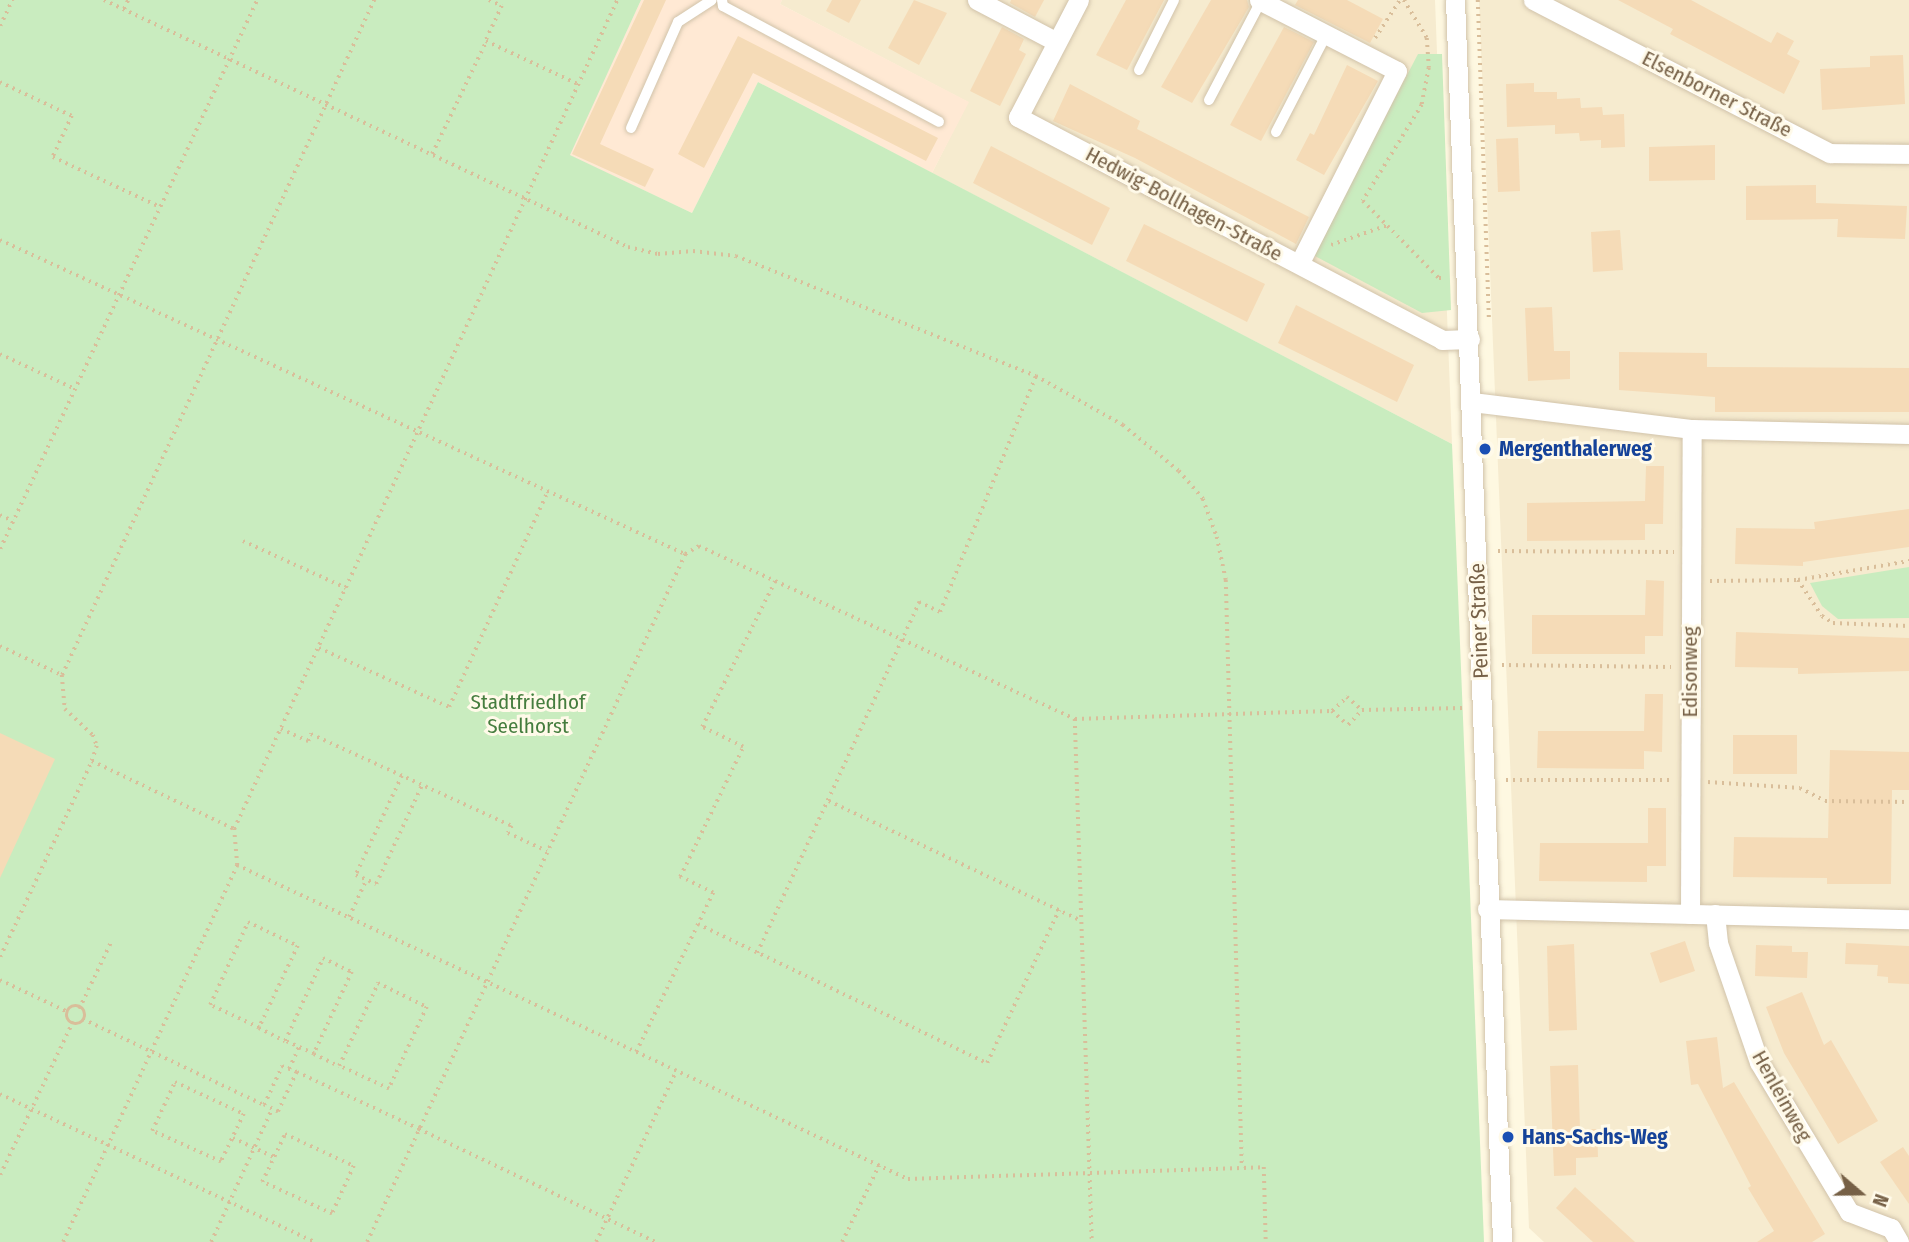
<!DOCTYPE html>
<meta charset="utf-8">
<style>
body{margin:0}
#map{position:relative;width:1909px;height:1242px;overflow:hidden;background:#fef8e1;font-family:"Fira Sans Condensed",sans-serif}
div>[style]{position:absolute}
.residential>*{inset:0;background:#f6ebcf}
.commercial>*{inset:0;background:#ffe9d4}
.green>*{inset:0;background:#c9ecbf}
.building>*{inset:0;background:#f5dbb7}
.path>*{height:3.5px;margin-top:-1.75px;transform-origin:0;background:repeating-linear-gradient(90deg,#d9be9a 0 2px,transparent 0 7px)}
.path>.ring{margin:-1.75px;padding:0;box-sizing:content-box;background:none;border:3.5px solid #d9be9a;border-radius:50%}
.roads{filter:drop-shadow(0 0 2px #d1c3aa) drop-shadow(0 0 2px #d1c3aa)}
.service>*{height:10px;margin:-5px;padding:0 5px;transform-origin:5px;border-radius:5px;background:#fff}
.minor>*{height:19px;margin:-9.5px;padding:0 9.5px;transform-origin:9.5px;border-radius:9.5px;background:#fff}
.dots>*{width:19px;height:19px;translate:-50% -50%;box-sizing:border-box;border:4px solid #fffae9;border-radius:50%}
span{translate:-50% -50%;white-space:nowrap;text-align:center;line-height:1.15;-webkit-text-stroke:6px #fffae9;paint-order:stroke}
.street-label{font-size:21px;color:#766046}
.transit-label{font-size:21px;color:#164399;font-weight:700}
.left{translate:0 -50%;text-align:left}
.park-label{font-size:21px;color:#457d3e}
.north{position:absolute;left:1825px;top:1158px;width:70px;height:70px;-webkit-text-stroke:5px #fffae9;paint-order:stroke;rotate:110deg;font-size:19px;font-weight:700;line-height:28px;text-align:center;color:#766046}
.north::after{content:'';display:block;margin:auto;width:24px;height:32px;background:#766046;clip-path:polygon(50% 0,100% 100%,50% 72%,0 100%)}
</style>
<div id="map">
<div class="residential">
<i style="clip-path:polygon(782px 0,1435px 0,1452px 444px,932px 173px,968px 102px,780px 4px)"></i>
<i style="clip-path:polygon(1479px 0,1909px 0,1909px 1242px,1544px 1242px,1529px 1228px)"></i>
</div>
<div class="commercial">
<i style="clip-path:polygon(641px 0,782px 0,780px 4px,969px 102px,932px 173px,758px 82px,692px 213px,569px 155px)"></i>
</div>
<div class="green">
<i style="clip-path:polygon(0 0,641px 0,570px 155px,692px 213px,758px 82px,1452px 444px,1484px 1242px,0 1242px)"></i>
<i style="clip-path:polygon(1418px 54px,1442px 54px,1451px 310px,1422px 313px,1313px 255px)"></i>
<i style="clip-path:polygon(1909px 567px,1909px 618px,1838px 619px,1822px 606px,1810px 583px)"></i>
</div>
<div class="building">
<i style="clip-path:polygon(644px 0,666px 0,600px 144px,654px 169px,645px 187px,572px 154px)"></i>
<i style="clip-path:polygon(832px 0,861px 0,849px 23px,826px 11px)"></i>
<i style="clip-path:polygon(914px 0,947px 13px,919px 65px,888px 48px)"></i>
<i style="clip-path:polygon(1011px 0,1044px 0,1035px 17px,1010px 3px)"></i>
<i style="clip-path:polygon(1126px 0,1164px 0,1127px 70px,1096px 55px)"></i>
<i style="clip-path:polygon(1211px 0,1247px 0,1249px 7px,1192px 103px,1161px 87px)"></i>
<i style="clip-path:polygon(1298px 0,1347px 0,1383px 19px,1370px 43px,1295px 5px)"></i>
<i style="clip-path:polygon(1618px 0,1691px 0,1771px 43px,1777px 32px,1794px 41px,1787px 54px,1800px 61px,1784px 94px,1670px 34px,1673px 29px)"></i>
<i style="clip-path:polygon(1002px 27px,1024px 39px,1019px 50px,1026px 54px,1000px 106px,970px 91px)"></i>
<i style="clip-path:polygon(1284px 27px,1314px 42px,1261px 141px,1230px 125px)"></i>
<i style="clip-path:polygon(738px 36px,938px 138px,926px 161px,753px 73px,704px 168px,678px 154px)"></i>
<i style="clip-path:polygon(1903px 55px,1905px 104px,1822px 110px,1820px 69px,1870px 67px,1870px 56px)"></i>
<i style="clip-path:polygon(1347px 65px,1378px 81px,1324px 175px,1296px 160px,1310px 133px,1314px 135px)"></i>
<i style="clip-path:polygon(1534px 83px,1534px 92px,1557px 92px,1557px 99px,1580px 98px,1581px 108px,1602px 107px,1603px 115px,1624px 114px,1625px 147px,1601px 148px,1601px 140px,1580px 141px,1579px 133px,1555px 134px,1555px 125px,1507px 127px,1506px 84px)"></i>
<i style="clip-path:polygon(1070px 84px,1140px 121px,1137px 129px,1309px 217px,1296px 244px,1135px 158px,1053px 121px)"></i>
<i style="clip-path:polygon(1518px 138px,1520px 191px,1498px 192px,1496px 139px)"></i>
<i style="clip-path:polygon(1715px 145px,1715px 180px,1649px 181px,1649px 147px)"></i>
<i style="clip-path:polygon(991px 146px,1110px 208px,1092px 245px,973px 183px)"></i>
<i style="clip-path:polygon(1816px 185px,1816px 203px,1907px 206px,1905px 239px,1837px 237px,1838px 219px,1746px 220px,1746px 186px)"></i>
<i style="clip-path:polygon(1144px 224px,1265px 284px,1247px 322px,1126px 261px)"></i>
<i style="clip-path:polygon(1620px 230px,1623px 270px,1593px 272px,1591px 232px)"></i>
<i style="clip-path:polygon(1296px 305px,1414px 365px,1397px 402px,1278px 343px)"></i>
<i style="clip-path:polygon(1552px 307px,1554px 351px,1570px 351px,1570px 379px,1528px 381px,1525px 308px)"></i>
<i style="clip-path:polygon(1619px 352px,1707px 353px,1707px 367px,1909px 368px,1909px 412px,1715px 412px,1715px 397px,1619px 390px)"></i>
<i style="clip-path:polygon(1646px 466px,1664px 466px,1663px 524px,1645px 524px,1645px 540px,1527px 541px,1527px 503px,1645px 501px)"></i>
<i style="clip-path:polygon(1909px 509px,1909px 547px,1803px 562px,1803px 566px,1735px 564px,1736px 528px,1815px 529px,1814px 522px)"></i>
<i style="clip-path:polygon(1646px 580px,1664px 581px,1663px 636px,1645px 636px,1645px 654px,1532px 654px,1532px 615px,1645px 615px)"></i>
<i style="clip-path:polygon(1736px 632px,1909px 638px,1909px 671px,1798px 674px,1798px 668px,1735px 667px)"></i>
<i style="clip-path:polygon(1645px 694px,1663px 694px,1662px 752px,1644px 751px,1644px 769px,1537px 768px,1538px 731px,1644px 731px)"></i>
<i style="clip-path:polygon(0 733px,55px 759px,0 878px)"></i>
<i style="clip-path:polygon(1733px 735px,1797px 735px,1797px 774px,1733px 774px)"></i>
<i style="clip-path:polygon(1830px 750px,1909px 752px,1909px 790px,1892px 790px,1891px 884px,1827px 884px,1827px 878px,1733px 877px,1734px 837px,1828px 838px)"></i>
<i style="clip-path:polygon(1648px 808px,1666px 808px,1666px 866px,1647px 866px,1647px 882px,1539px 881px,1540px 843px,1648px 843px)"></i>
<i style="clip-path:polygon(1685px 941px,1695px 971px,1660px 983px,1650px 953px)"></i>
<i style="clip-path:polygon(1846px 943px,1909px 946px,1909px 984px,1888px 983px,1888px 977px,1877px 976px,1878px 965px,1845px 964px)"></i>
<i style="clip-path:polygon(1574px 944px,1577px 1030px,1549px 1031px,1547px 946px)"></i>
<i style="clip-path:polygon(1756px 945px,1792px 946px,1792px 952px,1808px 952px,1807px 978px,1755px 976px)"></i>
<i style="clip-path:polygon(1802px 992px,1824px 1045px,1831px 1040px,1878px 1121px,1838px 1144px,1784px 1053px,1766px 1007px)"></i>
<i style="clip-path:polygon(1717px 1037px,1723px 1088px,1734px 1082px,1825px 1234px,1812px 1242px,1757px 1242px,1774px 1231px,1748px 1188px,1751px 1186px,1698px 1084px,1691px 1085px,1686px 1041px)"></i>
<i style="clip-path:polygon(1578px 1065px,1580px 1129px,1597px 1129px,1598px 1157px,1576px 1158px,1576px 1175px,1554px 1176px,1550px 1066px)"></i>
<i style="clip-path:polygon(1903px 1147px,1909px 1156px,1909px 1204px,1880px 1162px)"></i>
<i style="clip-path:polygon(1575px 1187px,1635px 1242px,1593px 1242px,1556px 1208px)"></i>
</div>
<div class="path">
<i style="left:104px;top:0;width:579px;rotate:25.24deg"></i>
<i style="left:628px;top:247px;width:31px;rotate:13deg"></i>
<i style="left:658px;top:254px;width:35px;rotate:-5deg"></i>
<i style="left:693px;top:251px;width:43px;rotate:6.6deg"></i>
<i style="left:736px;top:256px;width:323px;rotate:21.8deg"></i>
<i style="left:1036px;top:376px;width:100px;rotate:29.4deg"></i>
<i style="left:1123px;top:425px;width:72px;rotate:39.4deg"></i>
<i style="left:1179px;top:471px;width:37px;rotate:49deg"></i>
<i style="left:1203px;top:499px;width:40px;rotate:69.8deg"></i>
<i style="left:1217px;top:537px;width:44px;rotate:78.2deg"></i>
<i style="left:1226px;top:580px;width:588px;rotate:88.44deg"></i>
<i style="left:489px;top:0;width:14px;rotate:25deg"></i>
<i style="left:502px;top:6px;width:38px;rotate:115deg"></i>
<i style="left:486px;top:41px;width:102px;rotate:25.1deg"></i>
<i style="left:1404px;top:0;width:44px;rotate:58.8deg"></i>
<i style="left:1427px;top:38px;width:30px;rotate:86deg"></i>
<i style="left:1429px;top:68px;width:38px;rotate:101deg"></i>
<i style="left:1422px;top:105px;width:113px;rotate:121.6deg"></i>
<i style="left:1363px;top:201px;width:108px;rotate:45.4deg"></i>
<i style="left:1439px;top:278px;width:7px"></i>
<i style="left:1478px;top:0;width:320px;rotate:88deg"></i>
<i style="left:124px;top:9px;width:10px;rotate:-66deg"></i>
<i style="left:0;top:26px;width:29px;rotate:-65deg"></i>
<i style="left:1375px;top:38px;width:45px;rotate:-56.7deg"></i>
<i style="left:0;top:82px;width:80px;rotate:25.3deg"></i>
<i style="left:72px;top:116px;width:45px;rotate:114.9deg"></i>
<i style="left:53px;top:157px;width:118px;rotate:25deg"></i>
<i style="left:432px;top:154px;width:124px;rotate:-64.3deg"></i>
<i style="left:0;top:240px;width:754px;rotate:24.63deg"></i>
<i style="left:685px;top:554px;width:16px;rotate:-30deg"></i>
<i style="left:699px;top:546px;width:414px;rotate:24.7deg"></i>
<i style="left:1075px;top:719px;width:523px;rotate:88.14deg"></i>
<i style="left:1331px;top:245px;width:60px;rotate:-19.3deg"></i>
<i style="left:0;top:354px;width:83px;rotate:25deg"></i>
<i style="left:0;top:515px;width:14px;rotate:25deg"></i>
<i style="left:243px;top:541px;width:113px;rotate:24.5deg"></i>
<i style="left:0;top:549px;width:606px;rotate:-64.91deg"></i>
<i style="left:1498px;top:551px;width:176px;rotate:0.3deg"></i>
<i style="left:1798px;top:580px;width:113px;rotate:-9.7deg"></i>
<i style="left:1710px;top:581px;width:88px;rotate:-0.7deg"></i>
<i style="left:1798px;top:580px;width:43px;rotate:56.3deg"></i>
<i style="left:1822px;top:616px;width:13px;rotate:32deg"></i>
<i style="left:1833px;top:623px;width:76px;rotate:2.3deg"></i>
<i style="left:0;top:646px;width:68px;rotate:25.1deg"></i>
<i style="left:62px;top:675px;width:744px;rotate:-65.19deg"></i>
<i style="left:319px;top:648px;width:143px;rotate:24.4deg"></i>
<i style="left:449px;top:707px;width:238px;rotate:-65.4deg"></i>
<i style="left:1502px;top:665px;width:169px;rotate:0.7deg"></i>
<i style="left:62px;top:675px;width:34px;rotate:85deg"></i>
<i style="left:65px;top:709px;width:38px;rotate:43deg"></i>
<i style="left:93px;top:735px;width:12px;rotate:70deg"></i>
<i style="left:97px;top:746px;width:16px;rotate:108deg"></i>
<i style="left:92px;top:761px;width:157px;rotate:25.6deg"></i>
<i style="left:1332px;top:711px;width:21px;rotate:41deg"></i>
<i style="left:1348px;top:725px;width:21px;rotate:-47deg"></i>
<i style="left:1075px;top:719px;width:257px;rotate:-1.8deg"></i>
<i style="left:1332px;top:711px;width:21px;rotate:-43deg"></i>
<i style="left:1347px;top:697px;width:20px;rotate:41deg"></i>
<i style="left:1362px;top:710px;width:100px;rotate:-1.1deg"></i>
<i style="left:281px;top:729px;width:30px;rotate:24deg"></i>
<i style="left:308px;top:741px;width:8px;rotate:-67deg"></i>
<i style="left:311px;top:734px;width:221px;rotate:24.6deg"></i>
<i style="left:512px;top:826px;width:8px;rotate:120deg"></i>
<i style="left:508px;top:833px;width:43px;rotate:24.8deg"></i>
<i style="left:402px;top:776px;width:109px;rotate:114.9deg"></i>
<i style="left:356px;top:875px;width:22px;rotate:24deg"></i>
<i style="left:376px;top:884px;width:109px;rotate:-65.1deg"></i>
<i style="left:1506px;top:780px;width:166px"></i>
<i style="left:1708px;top:782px;width:92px;rotate:3.7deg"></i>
<i style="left:1800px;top:788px;width:28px;rotate:27deg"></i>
<i style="left:1825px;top:801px;width:84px;rotate:0.7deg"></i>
<i style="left:829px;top:801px;width:278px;rotate:25.4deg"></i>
<i style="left:237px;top:865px;width:741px;rotate:25.08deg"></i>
<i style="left:908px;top:1179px;width:356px;rotate:-1.9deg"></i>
<i style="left:1264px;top:1167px;width:75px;rotate:88.5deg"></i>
<i style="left:349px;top:917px;width:41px;rotate:-65.3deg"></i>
<i style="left:248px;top:922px;width:55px;rotate:25.6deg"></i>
<i style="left:298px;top:946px;width:91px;rotate:115.4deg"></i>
<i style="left:259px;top:1028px;width:54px;rotate:-154.9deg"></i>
<i style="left:210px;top:1005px;width:91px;rotate:-65.4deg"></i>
<i style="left:698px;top:924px;width:321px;rotate:25.7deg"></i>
<i style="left:987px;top:1063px;width:169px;rotate:-64.8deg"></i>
<i style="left:757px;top:953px;width:387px;rotate:-65.2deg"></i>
<i style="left:919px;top:602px;width:23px;rotate:25deg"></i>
<i style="left:940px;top:612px;width:255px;rotate:-67.9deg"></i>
<i style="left:0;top:957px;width:217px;rotate:-64.9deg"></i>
<i style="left:323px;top:958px;width:32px;rotate:26deg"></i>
<i style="left:352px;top:972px;width:90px;rotate:114.9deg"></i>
<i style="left:314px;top:1054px;width:32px;rotate:-156deg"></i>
<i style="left:285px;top:1041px;width:91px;rotate:-65.4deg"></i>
<i style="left:0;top:980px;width:75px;rotate:25.2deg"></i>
<i style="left:378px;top:983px;width:55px;rotate:26.1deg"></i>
<i style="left:427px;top:1007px;width:90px;rotate:114.9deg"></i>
<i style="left:389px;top:1089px;width:55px;rotate:-155.3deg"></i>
<i style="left:339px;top:1066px;width:92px;rotate:-64.8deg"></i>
<i class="ring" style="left:67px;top:1006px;width:14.5px;height:14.5px"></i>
<i style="left:79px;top:1009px;width:74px;rotate:-64.5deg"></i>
<i style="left:83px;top:1019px;width:200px;rotate:25.4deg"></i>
<i style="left:259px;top:1028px;width:29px;rotate:27deg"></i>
<i style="left:636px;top:1052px;width:177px;rotate:-64.2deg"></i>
<i style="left:713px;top:893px;width:37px;rotate:-154deg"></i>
<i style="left:680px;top:877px;width:144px;rotate:-64.1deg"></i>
<i style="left:743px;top:747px;width:46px;rotate:-154deg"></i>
<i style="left:702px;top:727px;width:163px;rotate:-63.4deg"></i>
<i style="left:314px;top:1054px;width:28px;rotate:26deg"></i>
<i style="left:289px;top:1069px;width:24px;rotate:-66deg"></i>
<i style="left:297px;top:1072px;width:44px;rotate:115.4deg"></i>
<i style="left:278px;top:1112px;width:16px;rotate:-153deg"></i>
<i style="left:264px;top:1105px;width:43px;rotate:-65.2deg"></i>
<i style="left:282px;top:1066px;width:16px;rotate:22deg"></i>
<i style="left:297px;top:1072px;width:135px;rotate:25deg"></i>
<i style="left:419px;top:1129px;width:263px;rotate:25.5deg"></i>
<i style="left:175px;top:1082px;width:76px;rotate:24.9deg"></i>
<i style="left:244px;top:1114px;width:53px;rotate:115.6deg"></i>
<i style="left:221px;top:1162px;width:76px;rotate:-155.8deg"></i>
<i style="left:152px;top:1131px;width:54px;rotate:-64.9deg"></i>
<i style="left:0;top:1094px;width:348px;rotate:25.2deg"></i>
<i style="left:285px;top:1134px;width:76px;rotate:24.9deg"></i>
<i style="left:354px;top:1166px;width:53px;rotate:114.6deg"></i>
<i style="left:332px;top:1214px;width:77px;rotate:-155.4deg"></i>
<i style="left:262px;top:1182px;width:53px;rotate:-64.4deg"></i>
<i style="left:233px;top:1138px;width:45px;rotate:24.9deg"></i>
<i style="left:0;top:1175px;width:170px;rotate:-64.6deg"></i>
<i style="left:63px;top:1242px;width:415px;rotate:-65.2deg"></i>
<i style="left:237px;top:865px;width:36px;rotate:-95deg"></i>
<i style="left:234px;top:829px;width:913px;rotate:-65.2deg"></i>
<i style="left:211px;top:1242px;width:146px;rotate:-65.4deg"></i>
<i style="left:367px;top:1242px;width:758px;rotate:-65.19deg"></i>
<i style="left:596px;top:1242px;width:189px;rotate:-64.9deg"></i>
<i style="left:842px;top:1242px;width:85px;rotate:-64.3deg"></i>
</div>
<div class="roads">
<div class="service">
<i style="left:722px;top:0;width:6px;rotate:81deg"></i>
<i style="left:723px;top:6px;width:245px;rotate:28.2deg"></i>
<i style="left:1139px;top:70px;width:78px;rotate:-63.4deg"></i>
<i style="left:1209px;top:100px;width:112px;rotate:-62.3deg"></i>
<i style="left:631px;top:128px;width:116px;rotate:-66.1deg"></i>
<i style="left:678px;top:22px;width:40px;rotate:-32.9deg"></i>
<i style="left:1276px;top:132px;width:109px;rotate:-62.7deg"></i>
</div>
<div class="minor">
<i style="left:977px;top:0;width:90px;rotate:27.7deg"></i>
<i style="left:1079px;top:0;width:132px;rotate:117.5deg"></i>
<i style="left:1018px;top:117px;width:479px;rotate:27.7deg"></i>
<i style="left:1442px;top:340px;width:28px;rotate:-2deg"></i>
<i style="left:1259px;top:0;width:155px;rotate:27.2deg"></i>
<i style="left:1397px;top:71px;width:216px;rotate:116.9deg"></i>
<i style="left:1455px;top:0;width:1243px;rotate:87.83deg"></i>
<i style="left:1533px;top:0;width:334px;rotate:27.3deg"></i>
<i style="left:1830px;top:153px;width:79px;rotate:0.7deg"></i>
<i style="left:1472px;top:402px;width:222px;rotate:7deg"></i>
<i style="left:1692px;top:429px;width:217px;rotate:1.3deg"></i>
<i style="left:1487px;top:909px;width:422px;rotate:1.4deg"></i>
<i style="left:1690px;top:914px;width:485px;rotate:-89.8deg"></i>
<i style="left:1715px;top:914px;width:29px;rotate:84deg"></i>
<i style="left:1718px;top:943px;width:126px;rotate:71deg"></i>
<i style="left:1759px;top:1062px;width:175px;rotate:59deg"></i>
<i style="left:1849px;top:1212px;width:45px;rotate:20.9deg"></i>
<i style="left:1891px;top:1228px;width:16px;rotate:60deg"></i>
</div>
</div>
<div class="dots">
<i style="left:1485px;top:449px;background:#1a4fb4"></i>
<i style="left:1508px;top:1137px;background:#1a4fb4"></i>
</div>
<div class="street-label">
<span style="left:1717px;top:94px;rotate:27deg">Elsenborner Straße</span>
<span style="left:1184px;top:204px;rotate:28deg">Hedwig-Bollhagen-Straße</span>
<span style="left:1479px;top:621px;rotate:-92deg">Peiner Straße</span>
<span style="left:1690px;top:672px;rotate:-90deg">Edisonweg</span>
<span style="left:1782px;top:1096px;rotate:61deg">Henleinweg</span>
</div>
<div class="transit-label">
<span class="left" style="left:1499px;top:449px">Mergenthalerweg</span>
<span class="left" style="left:1522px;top:1137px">Hans-Sachs-Weg</span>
</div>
<div class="park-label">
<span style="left:528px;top:714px">Stadtfriedhof<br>Seelhorst</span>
</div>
<div class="north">N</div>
</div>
